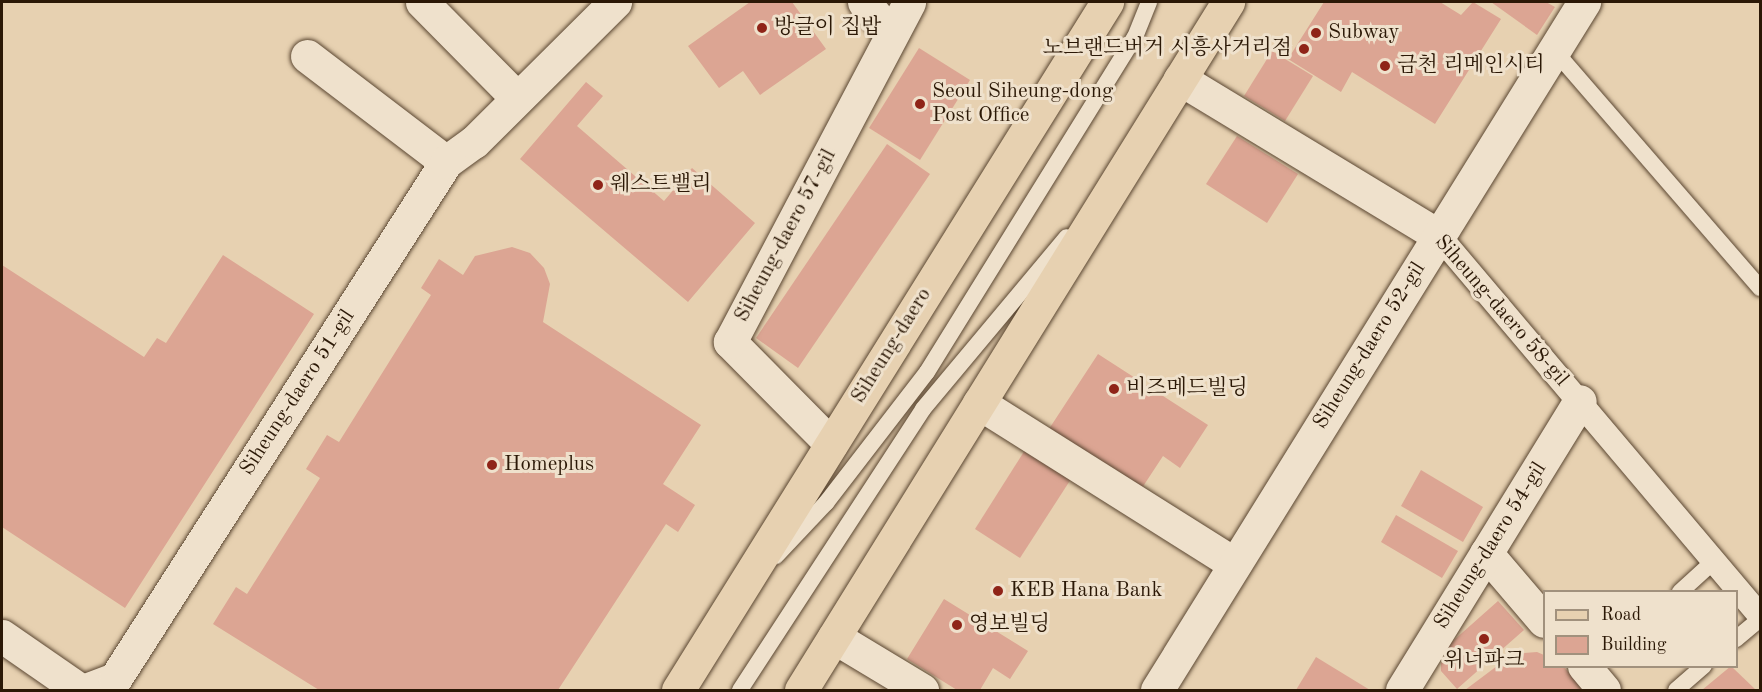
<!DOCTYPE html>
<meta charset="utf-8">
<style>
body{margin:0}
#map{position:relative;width:1762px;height:692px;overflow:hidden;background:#e7d1b1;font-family:"Old Standard TT","Noto Serif KR",serif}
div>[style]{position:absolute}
.building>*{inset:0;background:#dca593}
.roads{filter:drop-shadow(0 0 2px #5a4631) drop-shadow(0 0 2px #5a4631)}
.service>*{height:16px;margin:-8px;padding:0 8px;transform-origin:8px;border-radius:8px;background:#efe1cc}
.pedestrian>*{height:24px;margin:-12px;padding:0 12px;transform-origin:12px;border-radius:12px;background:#efe1cc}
.minor>*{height:33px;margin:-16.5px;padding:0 16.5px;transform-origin:16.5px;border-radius:16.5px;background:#efe1cc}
.primary>*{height:33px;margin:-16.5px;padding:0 16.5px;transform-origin:16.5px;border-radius:16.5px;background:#e7d1b1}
.dots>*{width:16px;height:16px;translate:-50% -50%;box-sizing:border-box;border:3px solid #efe1cc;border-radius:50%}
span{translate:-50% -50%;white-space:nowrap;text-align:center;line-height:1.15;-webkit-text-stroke:6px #efe1cc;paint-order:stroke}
.poi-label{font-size:21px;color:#2b1806}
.left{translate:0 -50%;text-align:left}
.right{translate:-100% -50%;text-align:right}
.street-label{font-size:21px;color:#2b1806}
.frame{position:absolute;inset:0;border:3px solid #2b1806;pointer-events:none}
.legend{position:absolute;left:1543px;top:590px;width:195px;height:78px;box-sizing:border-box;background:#efe1cc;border:2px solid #a1917d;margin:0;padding:8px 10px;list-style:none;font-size:18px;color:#2b1806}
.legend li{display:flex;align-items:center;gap:12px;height:30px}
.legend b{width:30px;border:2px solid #a1917d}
</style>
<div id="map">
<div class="building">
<i style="clip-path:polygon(750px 2px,792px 2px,826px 49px,760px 95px,743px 71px,719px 88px,688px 46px)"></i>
<i style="clip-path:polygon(1324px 2px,1440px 2px,1461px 15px,1473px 2px,1501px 19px,1435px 124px,1352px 72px,1341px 92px,1288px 59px)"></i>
<i style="clip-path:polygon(1491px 2px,1546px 2px,1555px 7px,1537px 35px)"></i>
<i style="clip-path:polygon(919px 48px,970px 80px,920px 160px,869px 128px)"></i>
<i style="clip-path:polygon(1272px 51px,1313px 76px,1285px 121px,1244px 96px)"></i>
<i style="clip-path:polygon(586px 82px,603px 96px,577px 126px,664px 201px,692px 168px,755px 223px,688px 302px,520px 159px)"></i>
<i style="clip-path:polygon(1237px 136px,1298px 174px,1267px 223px,1206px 184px)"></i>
<i style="clip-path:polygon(887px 144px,930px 174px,798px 368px,756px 338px)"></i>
<i style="clip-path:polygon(512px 247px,530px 253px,544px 268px,550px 284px,543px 322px,701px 425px,663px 484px,695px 505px,678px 532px,666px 524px,558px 690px,319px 690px,213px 624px,236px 587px,247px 594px,320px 478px,306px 469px,327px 435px,339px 442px,431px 295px,421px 288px,439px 259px,463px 275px,475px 256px)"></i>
<i style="clip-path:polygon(223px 255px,314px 314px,125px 608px,2px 527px,2px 265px,144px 357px,157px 338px,166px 343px)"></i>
<i style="clip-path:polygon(1098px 354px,1208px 425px,1180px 468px,1163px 456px,1140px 491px,1047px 432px)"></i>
<i style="clip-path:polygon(1025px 450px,1071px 479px,1020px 558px,975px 529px)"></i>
<i style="clip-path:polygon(1421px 470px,1483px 507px,1463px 542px,1401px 506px)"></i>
<i style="clip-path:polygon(1396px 515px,1458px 551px,1442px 578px,1381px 542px)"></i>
<i style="clip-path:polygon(944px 599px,1028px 651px,1010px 679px,993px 668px,980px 690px,957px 690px,907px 659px)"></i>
<i style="clip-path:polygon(1498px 601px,1524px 630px,1457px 689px,1441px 671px,1441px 663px,1451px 654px,1445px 648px)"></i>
<i style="clip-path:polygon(1537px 652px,1544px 655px,1544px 666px,1563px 666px,1584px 690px,1465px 690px,1513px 654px)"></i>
<i style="clip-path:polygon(1316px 657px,1370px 690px,1296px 690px)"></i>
<i style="clip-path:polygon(1731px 666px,1756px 690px,1702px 690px)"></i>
</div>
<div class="roads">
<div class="service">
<i style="left:1554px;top:50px;width:315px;rotate:49.1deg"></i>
<i style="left:776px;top:556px;width:73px;rotate:-46.7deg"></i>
<i style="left:826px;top:503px;width:165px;rotate:-52.4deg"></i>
<i style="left:927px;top:372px;width:394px;rotate:-58.2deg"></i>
<i style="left:1135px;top:37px;width:38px;rotate:-68deg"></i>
<i style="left:1680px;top:592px;width:46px;rotate:-42.4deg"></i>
<i style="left:1736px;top:639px;width:31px;rotate:-40deg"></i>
<i style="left:740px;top:690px;width:335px;rotate:-56.9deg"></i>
<i style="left:923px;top:409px;width:224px;rotate:-50.1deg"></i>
<i style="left:1676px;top:690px;width:37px;rotate:-41deg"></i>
</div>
<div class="pedestrian">
<i style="left:1439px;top:236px;width:497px;rotate:49.8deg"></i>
</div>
<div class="minor">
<i style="left:422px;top:2px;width:132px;rotate:45.3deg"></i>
<i style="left:864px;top:2px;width:42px;rotate:49.8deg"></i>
<i style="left:307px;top:56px;width:175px;rotate:37.3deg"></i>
<i style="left:1180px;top:79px;width:303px;rotate:31.2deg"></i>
<i style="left:979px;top:403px;width:302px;rotate:32.2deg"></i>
<i style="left:831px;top:444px;width:144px;rotate:-134.7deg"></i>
<i style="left:730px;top:342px;width:384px;rotate:-62.2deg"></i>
<i style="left:1486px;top:553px;width:89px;rotate:49.5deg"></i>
<i style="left:2px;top:636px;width:95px;rotate:34.7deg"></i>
<i style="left:834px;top:637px;width:103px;rotate:31.1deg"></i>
<i style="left:1584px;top:666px;width:31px;rotate:50deg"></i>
<i style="left:86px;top:690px;width:31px;rotate:-21deg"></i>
<i style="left:115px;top:679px;width:614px;rotate:-57.37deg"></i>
<i style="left:446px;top:162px;width:34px;rotate:-36deg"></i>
<i style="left:474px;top:142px;width:199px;rotate:-44.8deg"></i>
<i style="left:1157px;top:690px;width:810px;rotate:-58.17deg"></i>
<i style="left:1402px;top:690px;width:339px;rotate:-58.4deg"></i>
</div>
<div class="primary">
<i style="left:678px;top:690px;width:811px;rotate:-58.05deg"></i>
<i style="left:801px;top:690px;width:810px;rotate:-58.17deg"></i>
</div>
</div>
<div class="dots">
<i style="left:762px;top:28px;background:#8f2418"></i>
<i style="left:1316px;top:33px;background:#8f2418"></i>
<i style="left:1304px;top:49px;background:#8f2418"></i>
<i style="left:1385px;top:66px;background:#8f2418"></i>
<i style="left:920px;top:104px;background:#8f2418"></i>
<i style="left:598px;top:185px;background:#8f2418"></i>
<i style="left:1114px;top:389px;background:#8f2418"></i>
<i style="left:492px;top:465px;background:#8f2418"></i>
<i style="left:998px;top:591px;background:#8f2418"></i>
<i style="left:957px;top:625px;background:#8f2418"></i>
<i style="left:1484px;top:639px;background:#8f2418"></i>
</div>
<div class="poi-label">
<span class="left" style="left:774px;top:28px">방글이 집밥</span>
<span class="left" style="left:1328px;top:33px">Subway</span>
<span class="right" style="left:1292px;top:49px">노브랜드버거 시흥사거리점</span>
<span class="left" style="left:1397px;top:66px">금천 리메인시티</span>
<span class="left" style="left:932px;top:104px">Seoul Siheung-dong<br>Post Office</span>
<span class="left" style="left:610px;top:185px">웨스트밸리</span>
<span class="left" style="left:1126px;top:389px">비즈메드빌딩</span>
<span class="left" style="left:504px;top:465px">Homeplus</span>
<span class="left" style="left:1010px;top:591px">KEB Hana Bank</span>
<span class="left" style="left:969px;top:625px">영보빌딩</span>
<span style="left:1484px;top:661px">위너파크</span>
</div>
<div class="street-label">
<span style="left:786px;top:236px;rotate:-62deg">Siheung-daero 57-gil</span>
<span style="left:1501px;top:311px;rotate:49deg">Siheung-daero 58-gil</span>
<span style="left:892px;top:346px;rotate:-58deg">Siheung-daero</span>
<span style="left:1370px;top:346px;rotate:-58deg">Siheung-daero 52-gil</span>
<span style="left:298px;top:393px;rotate:-57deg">Siheung-daero 51-gil</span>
<span style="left:1491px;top:546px;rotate:-58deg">Siheung-daero 54-gil</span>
</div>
<div class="frame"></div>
<ul class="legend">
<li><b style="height:8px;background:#e7d1b1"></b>Road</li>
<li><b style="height:16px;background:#dca593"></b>Building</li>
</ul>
</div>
